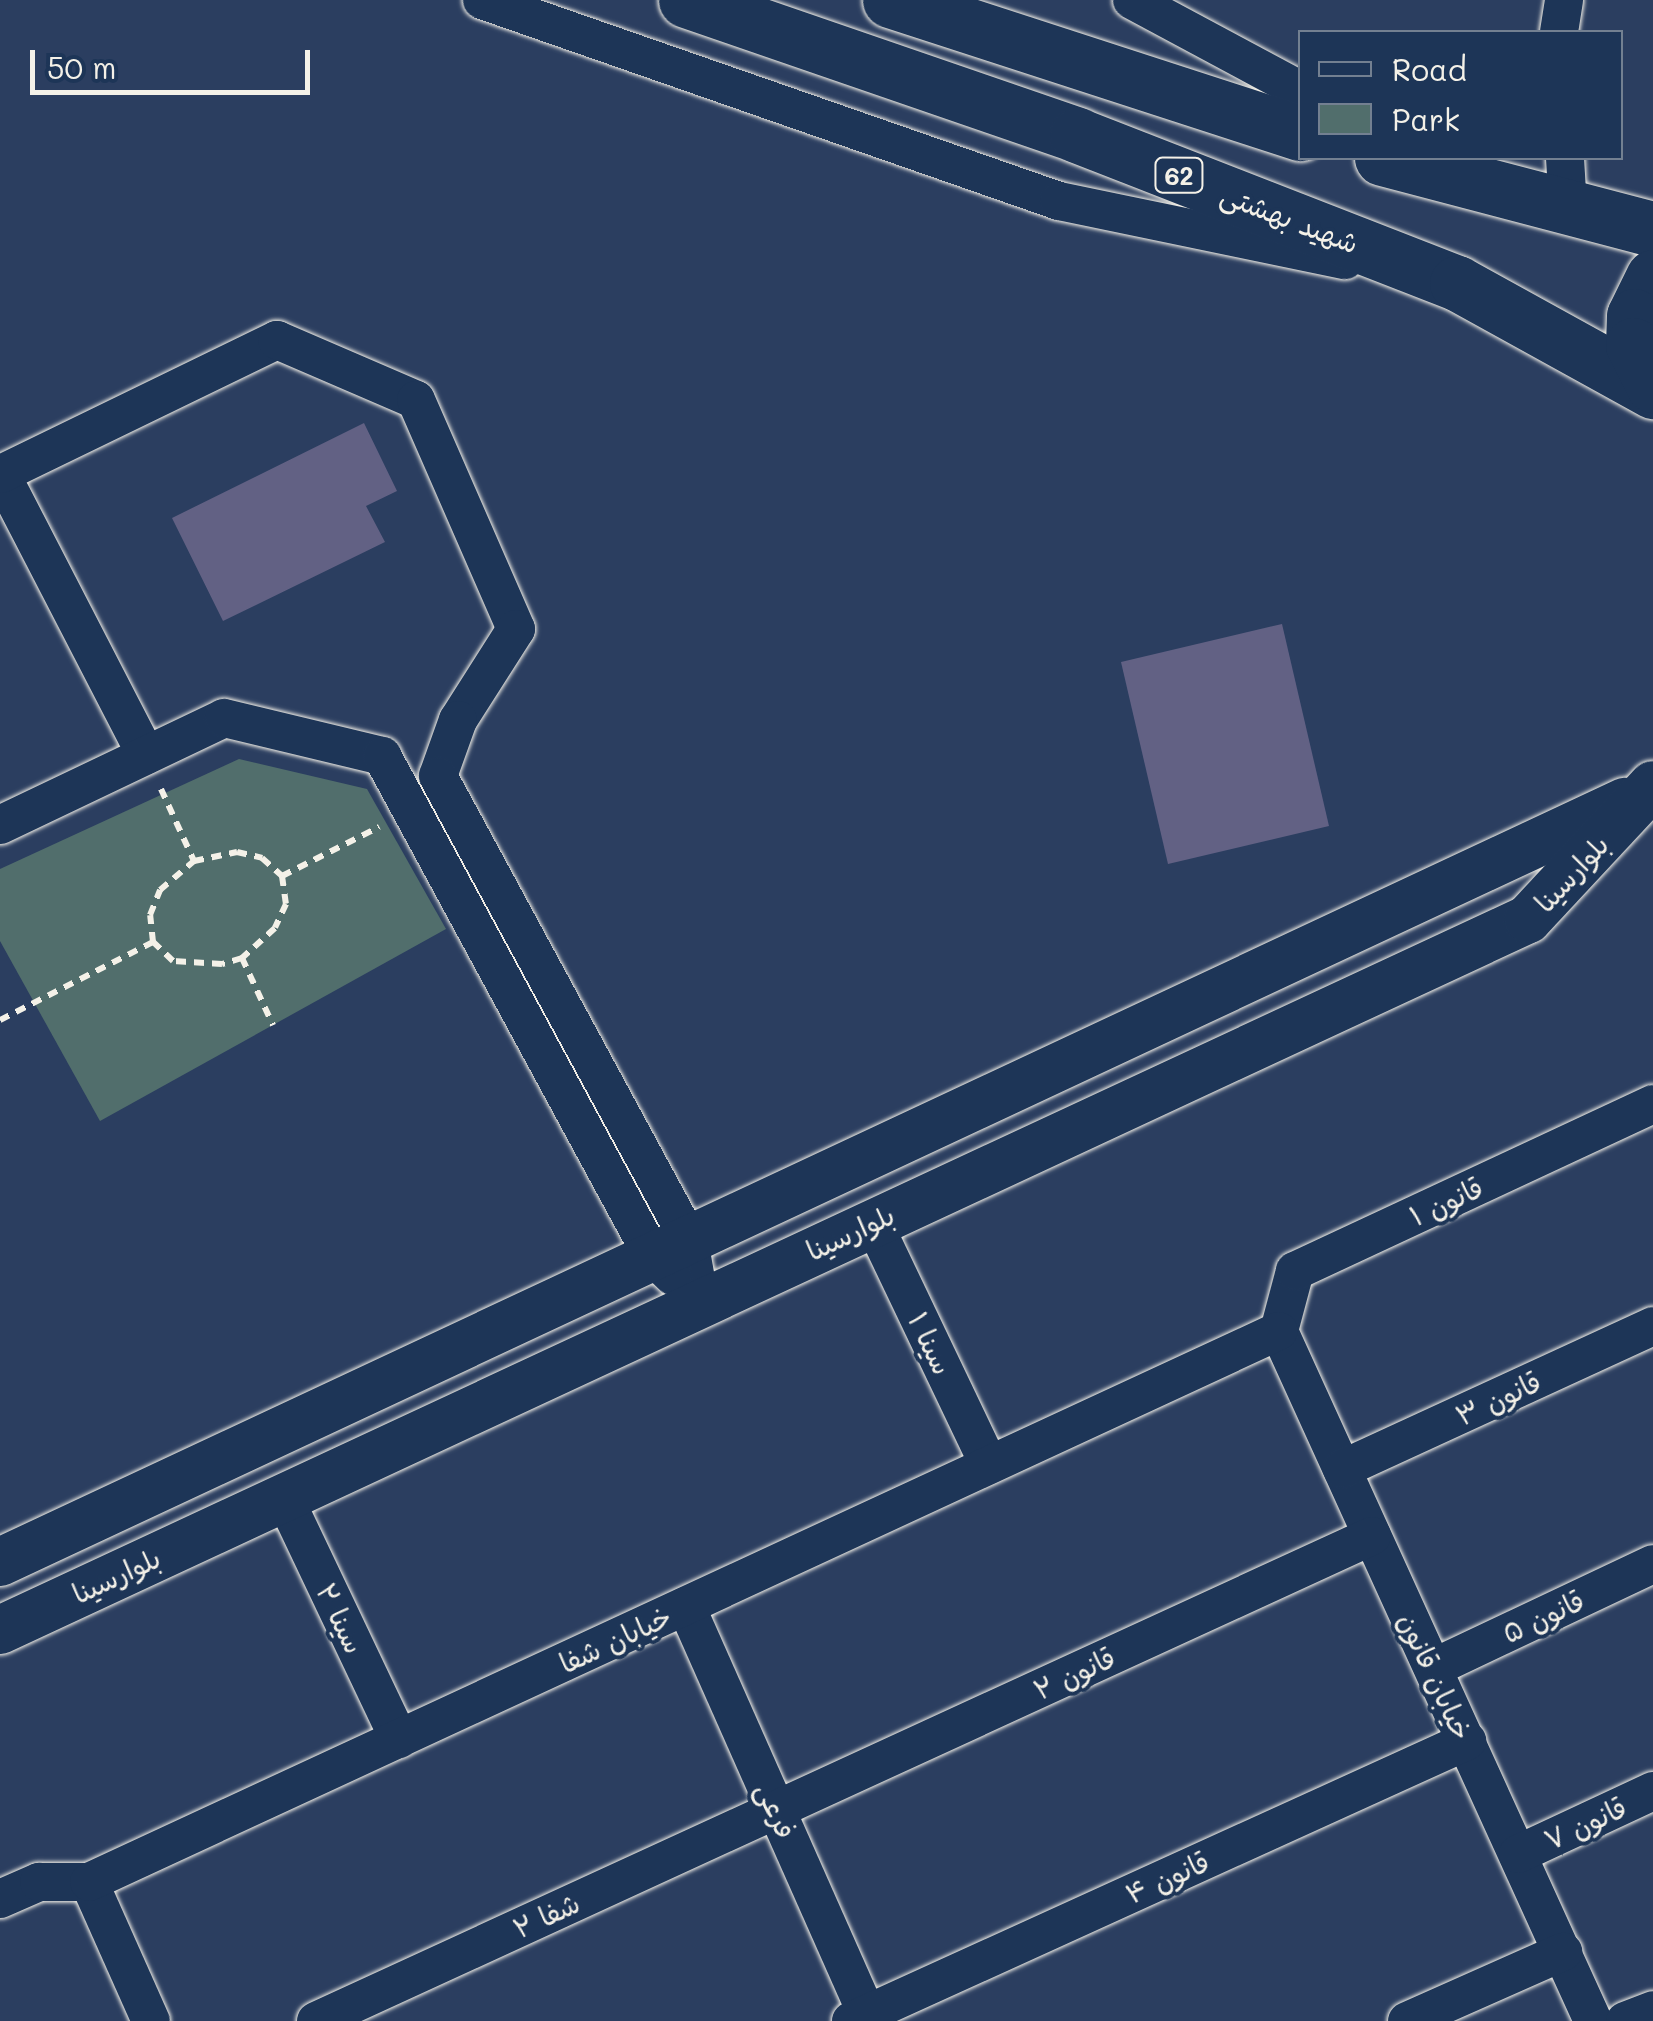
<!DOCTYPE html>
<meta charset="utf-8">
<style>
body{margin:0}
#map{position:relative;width:1653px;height:2021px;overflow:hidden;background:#2b3e60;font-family:Mali,"Playpen Sans Arabic",sans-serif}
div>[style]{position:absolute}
.green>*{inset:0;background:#516e6c}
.building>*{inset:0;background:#626184}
.path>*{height:6px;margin-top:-3px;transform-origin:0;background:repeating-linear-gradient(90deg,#f4f1e8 0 10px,transparent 0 18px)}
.roads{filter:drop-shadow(0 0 2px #f4f1e8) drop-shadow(0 0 2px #f4f1e8)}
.minor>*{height:38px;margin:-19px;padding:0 19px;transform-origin:19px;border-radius:19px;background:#1d3557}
.major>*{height:48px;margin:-24px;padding:0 24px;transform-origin:24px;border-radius:24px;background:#1d3557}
.highway>*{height:55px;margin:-27.5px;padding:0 27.5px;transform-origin:27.5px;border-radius:27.5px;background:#1d3557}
span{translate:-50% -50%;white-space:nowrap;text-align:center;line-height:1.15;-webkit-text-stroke:8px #1d3557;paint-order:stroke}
.shield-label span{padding:2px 8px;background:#1d3557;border:2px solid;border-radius:8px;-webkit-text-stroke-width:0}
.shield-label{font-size:25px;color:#f4f1e8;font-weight:700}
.street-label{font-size:28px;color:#f4f1e8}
.legend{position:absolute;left:1298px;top:30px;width:325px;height:130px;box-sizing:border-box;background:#1d3557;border:2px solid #738091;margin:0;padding:12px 18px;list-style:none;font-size:30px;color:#f4f1e8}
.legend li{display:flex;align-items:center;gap:20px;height:50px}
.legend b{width:50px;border:2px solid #738091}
.scale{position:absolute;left:30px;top:50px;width:280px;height:45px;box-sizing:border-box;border:5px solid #f4f1e8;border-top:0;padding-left:12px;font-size:30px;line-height:35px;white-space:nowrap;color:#f4f1e8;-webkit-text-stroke:8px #1d3557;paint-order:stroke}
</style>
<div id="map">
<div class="green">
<i style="clip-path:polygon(239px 759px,367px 789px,446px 929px,100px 1121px,0 941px,0 869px)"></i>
</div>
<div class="building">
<i style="clip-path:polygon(364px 423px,397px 491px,366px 506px,385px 542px,223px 621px,172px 518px)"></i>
<i style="clip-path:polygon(1282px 624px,1329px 826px,1168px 864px,1121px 662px)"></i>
</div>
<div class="path">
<i style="left:161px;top:789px;width:79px;rotate:65.4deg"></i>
<i style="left:237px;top:852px;width:26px;rotate:13deg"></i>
<i style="left:262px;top:858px;width:27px;rotate:42deg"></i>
<i style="left:282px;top:876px;width:28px;rotate:82deg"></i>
<i style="left:286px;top:904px;width:26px;rotate:115deg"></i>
<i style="left:275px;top:928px;width:45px;rotate:137.7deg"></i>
<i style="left:242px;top:958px;width:21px;rotate:163deg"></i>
<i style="left:222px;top:964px;width:49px;rotate:-176.5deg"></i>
<i style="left:173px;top:961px;width:28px;rotate:-136deg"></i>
<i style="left:153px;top:942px;width:27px;rotate:-96deg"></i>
<i style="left:150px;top:915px;width:27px;rotate:-68deg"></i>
<i style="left:160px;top:890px;width:45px;rotate:-40.5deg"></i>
<i style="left:194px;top:861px;width:44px;rotate:-11.8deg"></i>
<i style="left:282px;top:876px;width:109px;rotate:-26.8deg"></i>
<i style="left:242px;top:958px;width:74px;rotate:65.2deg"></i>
<i style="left:0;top:1020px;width:172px;rotate:-27deg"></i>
</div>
<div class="roads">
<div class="minor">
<i style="left:482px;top:0;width:611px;rotate:19.21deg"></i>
<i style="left:1059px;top:201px;width:292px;rotate:11.7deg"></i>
<i style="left:1132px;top:0;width:191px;rotate:28.2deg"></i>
<i style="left:1559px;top:32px;width:32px;rotate:-81deg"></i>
<i style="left:1565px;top:158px;width:50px;rotate:86.6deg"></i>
<i style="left:146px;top:755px;width:316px;rotate:-117.3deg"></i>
<i style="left:1px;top:474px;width:307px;rotate:-25.9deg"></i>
<i style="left:277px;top:340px;width:151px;rotate:23.3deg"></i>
<i style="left:416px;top:400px;width:250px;rotate:66.4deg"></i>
<i style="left:516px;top:629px;width:108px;rotate:122.5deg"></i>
<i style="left:458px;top:720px;width:59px;rotate:109.7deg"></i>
<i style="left:438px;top:776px;width:528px;rotate:61.59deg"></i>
<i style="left:689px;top:1240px;width:63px;rotate:79.9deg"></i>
<i style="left:0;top:825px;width:248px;rotate:-25.5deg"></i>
<i style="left:224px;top:718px;width:163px;rotate:13.5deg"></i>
<i style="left:382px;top:756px;width:570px;rotate:61.59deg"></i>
<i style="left:653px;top:1257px;width:28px;rotate:44deg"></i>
<i style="left:873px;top:1222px;width:269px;rotate:64.5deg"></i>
<i style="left:1279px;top:1331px;width:758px;rotate:65.53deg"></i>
<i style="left:1279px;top:1331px;width:62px;rotate:-75.1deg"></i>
<i style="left:1295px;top:1271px;width:395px;rotate:-25deg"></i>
<i style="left:1342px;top:1469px;width:342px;rotate:-24.7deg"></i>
<i style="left:284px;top:1497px;width:268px;rotate:64.6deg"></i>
<i style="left:686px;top:1606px;width:446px;rotate:66.1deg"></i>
<i style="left:1433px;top:1668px;width:243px;rotate:-25.3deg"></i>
<i style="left:1518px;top:1854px;width:149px;rotate:-25deg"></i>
<i style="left:89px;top:1882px;width:152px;rotate:66deg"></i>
<i style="left:0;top:1899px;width:43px;rotate:-23.6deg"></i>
<i style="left:39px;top:1882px;width:50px"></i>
<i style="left:89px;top:1882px;width:1311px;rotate:-24.85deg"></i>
<i style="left:316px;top:2021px;width:1162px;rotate:-24.67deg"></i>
<i style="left:851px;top:2021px;width:677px;rotate:-24.44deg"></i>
<i style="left:1407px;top:2021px;width:171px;rotate:-23.9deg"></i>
<i style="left:1625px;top:2021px;width:30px;rotate:-21deg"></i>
</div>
<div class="major">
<i style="left:0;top:1562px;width:1794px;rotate:-25.07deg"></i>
<i style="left:0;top:1630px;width:1685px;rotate:-24.95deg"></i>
<i style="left:1528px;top:919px;width:183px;rotate:-47deg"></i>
</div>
<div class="highway">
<i style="left:686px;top:0;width:414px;rotate:19deg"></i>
<i style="left:1077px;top:135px;width:408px;rotate:21.3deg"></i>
<i style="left:1457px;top:283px;width:224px;rotate:28.9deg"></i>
<i style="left:890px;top:0;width:431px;rotate:18deg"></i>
<i style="left:1382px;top:158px;width:280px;rotate:14.7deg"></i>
<i style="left:1653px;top:277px;width:43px;rotate:116deg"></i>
<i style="left:1634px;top:316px;width:29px;rotate:92deg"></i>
<i style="left:1633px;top:345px;width:45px;rotate:63.4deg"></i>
</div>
</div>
<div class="shield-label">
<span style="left:1179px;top:175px">62</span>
</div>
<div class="street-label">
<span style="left:1290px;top:218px;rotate:21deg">شهید بهشتی</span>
<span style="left:1571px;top:873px;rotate:-47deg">بلوارسینا</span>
<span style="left:1446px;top:1201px;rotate:-25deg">قانون ۱</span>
<span style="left:850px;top:1232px;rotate:-25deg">بلوارسینا</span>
<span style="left:931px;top:1343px;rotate:64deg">سینا ۱</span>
<span style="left:1498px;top:1398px;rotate:-25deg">قانون ۳</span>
<span style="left:116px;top:1575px;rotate:-25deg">بلوارسینا</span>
<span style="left:1543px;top:1616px;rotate:-25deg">قانون ۵</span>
<span style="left:341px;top:1618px;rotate:64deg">سینا ۲</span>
<span style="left:615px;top:1639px;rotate:-25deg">خیابان شفا</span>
<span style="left:1074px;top:1673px;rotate:-25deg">قانون ۲</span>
<span style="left:1436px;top:1676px;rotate:65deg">خیابان قانون</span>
<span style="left:777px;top:1810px;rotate:66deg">فرعی</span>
<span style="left:1585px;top:1823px;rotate:-25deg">قانون ۷</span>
<span style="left:1167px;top:1877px;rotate:-24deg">قانون ۴</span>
<span style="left:546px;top:1915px;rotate:-25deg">شفا ۲</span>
</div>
<ul class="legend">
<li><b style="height:12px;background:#1d3557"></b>Road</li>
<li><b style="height:28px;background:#516e6c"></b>Park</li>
</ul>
<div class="scale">50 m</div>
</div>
